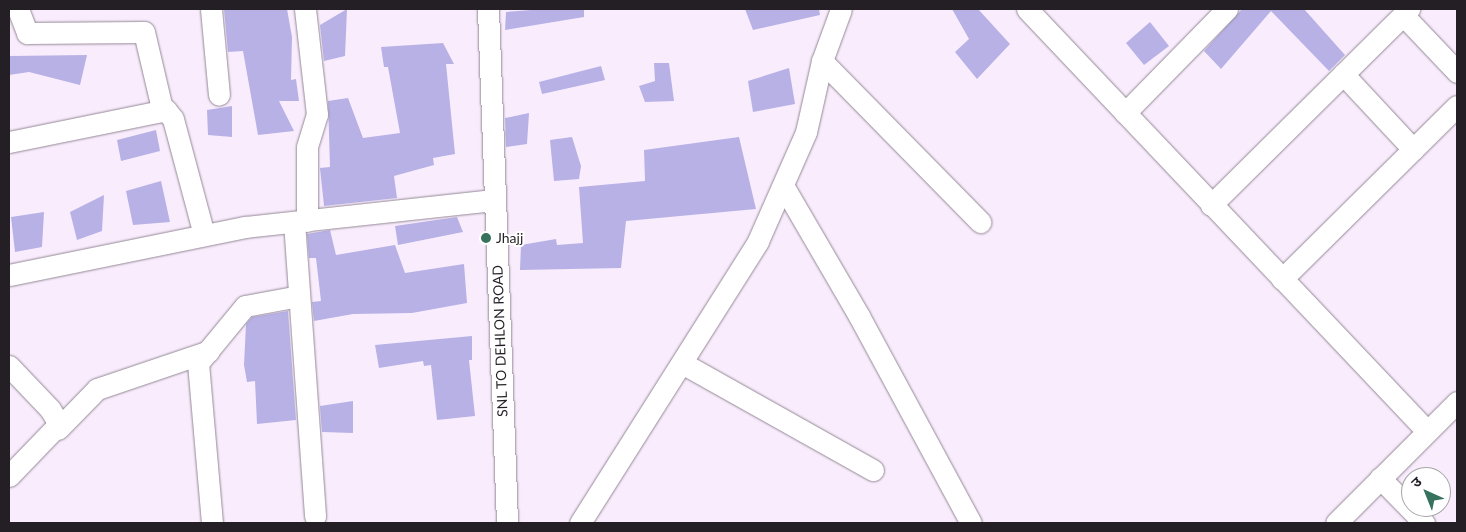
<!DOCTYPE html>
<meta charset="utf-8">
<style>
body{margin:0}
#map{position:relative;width:1466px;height:532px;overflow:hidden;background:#f9edfd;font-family:Lato,"Noto Sans Devanagari",sans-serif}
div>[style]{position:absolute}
.building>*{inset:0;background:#b7b1e6}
.roads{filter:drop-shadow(0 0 1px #948896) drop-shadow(0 0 1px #948896)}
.minor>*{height:21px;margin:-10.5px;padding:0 10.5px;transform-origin:10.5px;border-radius:10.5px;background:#fff}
.dots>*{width:14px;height:14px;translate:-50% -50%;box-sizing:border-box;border:2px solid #fff;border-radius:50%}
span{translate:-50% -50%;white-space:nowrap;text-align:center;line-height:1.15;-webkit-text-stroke:4px #fff;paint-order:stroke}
.poi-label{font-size:14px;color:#231f24}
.left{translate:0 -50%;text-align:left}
.street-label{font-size:14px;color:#231f24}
.frame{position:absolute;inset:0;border:10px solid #231f24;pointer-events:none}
.north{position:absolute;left:1401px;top:467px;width:50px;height:50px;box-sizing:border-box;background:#fff;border:1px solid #a7a5a7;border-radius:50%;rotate:316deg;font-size:14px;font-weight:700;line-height:20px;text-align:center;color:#231f24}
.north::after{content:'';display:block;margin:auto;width:18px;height:22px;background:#36725d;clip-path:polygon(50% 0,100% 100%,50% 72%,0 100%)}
</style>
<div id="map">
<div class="building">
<i style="clip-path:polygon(224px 9px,287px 9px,292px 37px,291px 80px,296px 79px,299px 101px,279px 101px,294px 131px,258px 135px,243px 51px,228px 52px)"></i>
<i style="clip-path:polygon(347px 9px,345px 56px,324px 61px,320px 25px)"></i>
<i style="clip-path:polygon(544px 9px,584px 9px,584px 17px,505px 30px,506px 12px)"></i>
<i style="clip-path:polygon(745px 9px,819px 9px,820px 15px,753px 30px)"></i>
<i style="clip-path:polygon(952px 9px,978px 9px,1010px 44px,977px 79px,955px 52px,969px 39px)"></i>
<i style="clip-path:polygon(1242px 9px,1304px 9px,1345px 55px,1329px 71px,1271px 11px,1221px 69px,1204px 51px)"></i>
<i style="clip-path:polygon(1150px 22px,1169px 46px,1144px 65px,1126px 43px)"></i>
<i style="clip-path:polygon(443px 43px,454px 64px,446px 64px,455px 154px,433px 158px,434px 165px,394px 176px,397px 198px,324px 206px,320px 168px,330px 167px,328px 101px,348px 98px,363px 138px,400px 133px,388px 67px,384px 67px,381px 47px)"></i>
<i style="clip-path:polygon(87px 55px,80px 85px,29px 72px,9px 75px,9px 56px)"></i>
<i style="clip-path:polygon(654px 63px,669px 63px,674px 101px,645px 102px,639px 86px,655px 81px)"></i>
<i style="clip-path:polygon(601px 66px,605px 80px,542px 94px,539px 82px)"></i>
<i style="clip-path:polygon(789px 68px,795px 104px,753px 112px,748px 81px)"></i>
<i style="clip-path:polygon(232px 106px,232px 137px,208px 135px,207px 110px)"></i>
<i style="clip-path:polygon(529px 113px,527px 144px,506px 147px,505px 118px)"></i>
<i style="clip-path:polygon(156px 130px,160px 151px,121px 161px,117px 140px)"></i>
<i style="clip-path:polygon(572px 137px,581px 166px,579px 179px,554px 181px,550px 140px)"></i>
<i style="clip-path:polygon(739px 137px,756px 209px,626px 221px,621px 268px,520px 270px,521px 245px,556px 239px,557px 245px,583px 243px,579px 187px,645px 181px,644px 150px)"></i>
<i style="clip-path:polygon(161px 181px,170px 222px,133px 225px,126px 191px)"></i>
<i style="clip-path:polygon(104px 195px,102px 231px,77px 240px,70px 212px)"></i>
<i style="clip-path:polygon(44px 212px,42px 247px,15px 252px,11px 217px)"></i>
<i style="clip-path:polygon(457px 217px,463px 232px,398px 245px,395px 226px)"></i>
<i style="clip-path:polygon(330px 230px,336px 255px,395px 245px,405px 273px,464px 264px,467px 303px,412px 313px,353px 314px,314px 321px,312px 302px,321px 301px,316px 258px,309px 258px,307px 234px)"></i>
<i style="clip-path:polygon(288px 311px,296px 420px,257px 424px,255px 381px,247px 382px,244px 365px,246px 324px,252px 317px)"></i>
<i style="clip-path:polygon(472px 336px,472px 360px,469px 360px,475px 416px,437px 420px,431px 365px,424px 366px,423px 361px,379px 368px,375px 345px)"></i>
<i style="clip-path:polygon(353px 401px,353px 433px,322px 432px,320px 406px)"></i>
</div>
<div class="roads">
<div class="minor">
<i style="left:18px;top:9px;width:26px;rotate:69deg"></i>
<i style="left:27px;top:33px;width:117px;rotate:-0.5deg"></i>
<i style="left:144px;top:32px;width:79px;rotate:76.8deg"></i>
<i style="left:211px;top:9px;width:86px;rotate:84.7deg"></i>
<i style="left:305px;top:9px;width:106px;rotate:83.5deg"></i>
<i style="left:317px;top:114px;width:34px;rotate:107deg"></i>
<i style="left:307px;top:147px;width:74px;rotate:90deg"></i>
<i style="left:488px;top:9px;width:514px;rotate:87.88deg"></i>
<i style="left:1027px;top:9px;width:580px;rotate:46.54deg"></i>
<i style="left:1403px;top:15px;width:79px;rotate:46.5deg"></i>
<i style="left:822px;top:61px;width:226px;rotate:45.5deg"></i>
<i style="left:1343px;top:74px;width:103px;rotate:47deg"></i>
<i style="left:1125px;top:113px;width:146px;rotate:-45.6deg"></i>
<i style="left:9px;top:142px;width:160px;rotate:-11.5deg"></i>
<i style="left:166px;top:110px;width:11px;rotate:52deg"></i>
<i style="left:173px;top:119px;width:120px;rotate:75deg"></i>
<i style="left:784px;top:187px;width:149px;rotate:59.8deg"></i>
<i style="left:859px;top:316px;width:235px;rotate:61.6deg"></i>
<i style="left:1211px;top:205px;width:279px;rotate:-44.7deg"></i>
<i style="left:294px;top:222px;width:295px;rotate:85.9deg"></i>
<i style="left:9px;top:275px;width:241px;rotate:-11.5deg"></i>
<i style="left:245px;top:227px;width:251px;rotate:-6.2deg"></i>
<i style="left:1282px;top:279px;width:246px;rotate:-44.7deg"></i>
<i style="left:682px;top:363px;width:219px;rotate:29.3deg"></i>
<i style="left:9px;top:366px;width:59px;rotate:46.4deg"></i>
<i style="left:50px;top:409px;width:17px;rotate:59deg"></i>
<i style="left:59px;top:424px;width:72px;rotate:133.9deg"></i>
<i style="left:58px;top:429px;width:56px;rotate:-45.7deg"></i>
<i style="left:97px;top:389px;width:118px;rotate:-18.7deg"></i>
<i style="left:1380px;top:478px;width:63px;rotate:45.6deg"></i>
<i style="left:212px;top:523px;width:161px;rotate:-95deg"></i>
<i style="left:198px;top:363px;width:74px;rotate:-50.5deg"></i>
<i style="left:245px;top:306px;width:55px;rotate:-10.5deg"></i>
<i style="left:580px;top:523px;width:333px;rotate:-57.7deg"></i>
<i style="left:758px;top:241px;width:119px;rotate:-66.2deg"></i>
<i style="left:806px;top:132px;width:73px;rotate:-77.3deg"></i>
<i style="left:822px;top:61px;width:55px;rotate:-69.9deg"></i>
<i style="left:1336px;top:523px;width:171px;rotate:-45deg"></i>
</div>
</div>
<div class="dots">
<i style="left:486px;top:238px;background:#36725d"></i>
</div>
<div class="poi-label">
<span class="left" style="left:496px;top:238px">Jhajj</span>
</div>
<div class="street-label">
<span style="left:500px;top:341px;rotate:-92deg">SNL TO DEHLON ROAD</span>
</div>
<div class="frame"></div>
<div class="north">उ</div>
</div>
